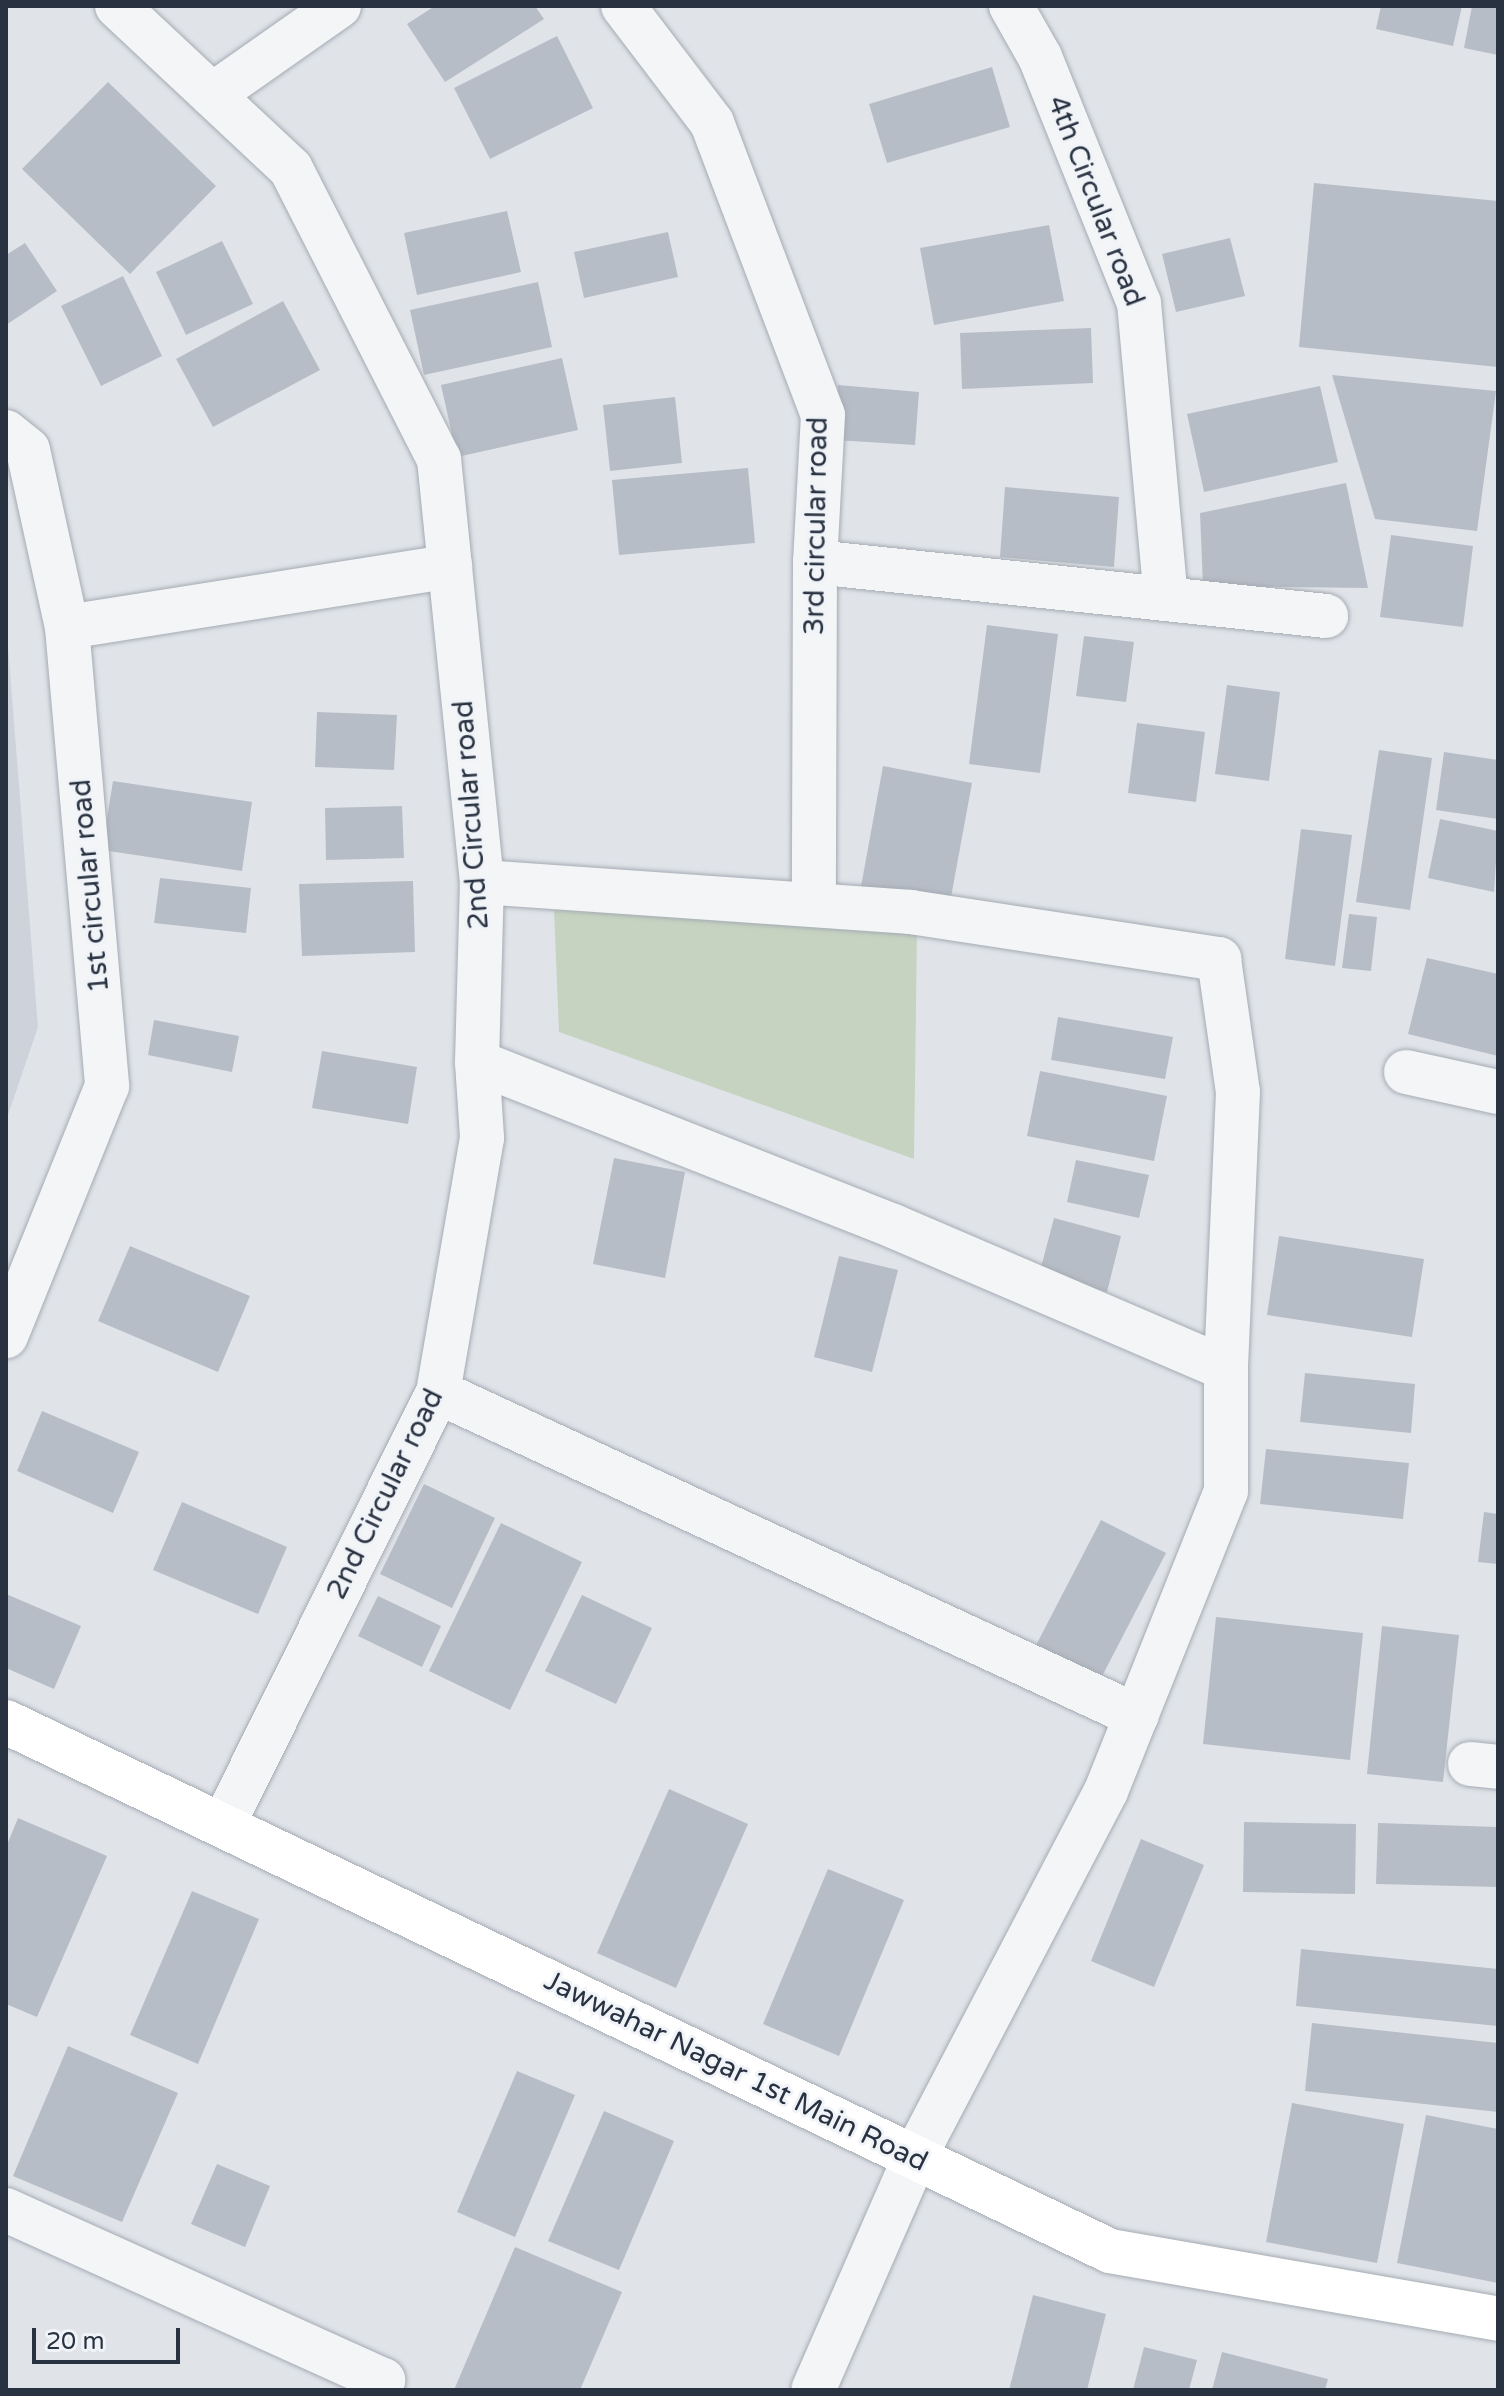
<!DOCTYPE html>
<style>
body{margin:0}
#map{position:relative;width:1504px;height:2396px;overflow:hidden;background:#e0e4e9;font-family:"Varela Round",sans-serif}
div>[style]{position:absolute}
.built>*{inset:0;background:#ced3db}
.green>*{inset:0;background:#c6d3c1}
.building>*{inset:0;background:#b7bdc6}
.roads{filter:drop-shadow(0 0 2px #a5abb3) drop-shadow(0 0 2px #a5abb3)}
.street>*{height:44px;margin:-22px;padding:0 22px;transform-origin:22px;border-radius:22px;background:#f3f5f7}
.secondary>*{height:44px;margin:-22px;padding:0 22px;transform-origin:22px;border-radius:22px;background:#fff}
span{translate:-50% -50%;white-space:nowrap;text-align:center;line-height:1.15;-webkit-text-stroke:6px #f0f3f7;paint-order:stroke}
.street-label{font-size:28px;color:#293241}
.frame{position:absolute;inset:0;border:8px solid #293241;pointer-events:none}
.scale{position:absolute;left:32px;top:2328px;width:148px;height:36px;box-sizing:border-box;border:4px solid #293241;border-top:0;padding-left:10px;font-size:24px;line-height:28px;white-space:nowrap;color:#293241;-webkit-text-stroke:6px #f0f3f7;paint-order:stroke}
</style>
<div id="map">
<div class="built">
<i style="clip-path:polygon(6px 620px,38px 1027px,6px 1121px)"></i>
</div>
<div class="green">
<i style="clip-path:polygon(554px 910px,917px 929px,914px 1159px,559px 1032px)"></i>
</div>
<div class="building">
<i style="clip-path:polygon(435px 6px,535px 6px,544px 19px,445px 82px,407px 24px)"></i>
<i style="clip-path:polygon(1381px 6px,1462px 6px,1453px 46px,1376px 29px)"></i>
<i style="clip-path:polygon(1472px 6px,1498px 6px,1498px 55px,1464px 48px)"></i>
<i style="clip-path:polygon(557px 36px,593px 108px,490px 159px,454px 88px)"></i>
<i style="clip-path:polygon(992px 67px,1010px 127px,887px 163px,869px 104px)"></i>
<i style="clip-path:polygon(108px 82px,216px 186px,130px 274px,22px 169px)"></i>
<i style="clip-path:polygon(1314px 183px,1498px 201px,1498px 367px,1299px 347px)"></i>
<i style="clip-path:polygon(507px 211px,521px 272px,417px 295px,404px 233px)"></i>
<i style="clip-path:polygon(1049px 225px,1064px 301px,934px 325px,920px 248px)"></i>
<i style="clip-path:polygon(668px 232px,678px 277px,584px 298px,574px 252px)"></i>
<i style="clip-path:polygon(1230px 238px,1245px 296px,1176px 312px,1162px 254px)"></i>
<i style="clip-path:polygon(222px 241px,253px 304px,186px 335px,156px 272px)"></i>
<i style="clip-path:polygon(25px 243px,57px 291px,6px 325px,6px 255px)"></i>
<i style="clip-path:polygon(123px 276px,162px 356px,101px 386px,61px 306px)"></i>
<i style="clip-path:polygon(538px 282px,552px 347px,424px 375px,410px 310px)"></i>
<i style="clip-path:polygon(283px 301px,320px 370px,213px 427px,176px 359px)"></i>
<i style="clip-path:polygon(1091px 328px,1093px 383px,962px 389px,960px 333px)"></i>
<i style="clip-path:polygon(562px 358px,578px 430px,457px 457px,441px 385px)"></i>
<i style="clip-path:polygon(1332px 375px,1496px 391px,1477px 531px,1375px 519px)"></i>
<i style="clip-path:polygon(838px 385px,919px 392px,915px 445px,835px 440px)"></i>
<i style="clip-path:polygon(1320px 386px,1338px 462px,1204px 492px,1187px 414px)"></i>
<i style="clip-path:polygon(675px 397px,682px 463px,610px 471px,603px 405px)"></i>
<i style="clip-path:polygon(748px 468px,755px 543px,619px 555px,612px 480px)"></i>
<i style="clip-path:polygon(1346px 483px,1368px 588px,1203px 586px,1200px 513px)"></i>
<i style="clip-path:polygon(1005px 487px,1119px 497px,1114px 567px,1000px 557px)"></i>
<i style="clip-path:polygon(1391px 535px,1473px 546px,1463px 627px,1380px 617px)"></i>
<i style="clip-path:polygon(987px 625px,1058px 634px,1040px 773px,969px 764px)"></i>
<i style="clip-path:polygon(1084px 636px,1134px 642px,1126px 702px,1076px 696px)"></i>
<i style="clip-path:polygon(1227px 685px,1280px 692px,1269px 781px,1215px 774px)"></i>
<i style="clip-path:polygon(317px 712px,397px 715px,394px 770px,315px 767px)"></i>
<i style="clip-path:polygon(1137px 723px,1205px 732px,1196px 802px,1128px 793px)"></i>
<i style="clip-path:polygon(1379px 750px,1432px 758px,1410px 910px,1356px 902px)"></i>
<i style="clip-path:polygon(1444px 752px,1498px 760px,1498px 819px,1436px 810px)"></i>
<i style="clip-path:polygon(883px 766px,972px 783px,949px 908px,860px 892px)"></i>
<i style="clip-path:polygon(113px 781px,252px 802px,242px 871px,102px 850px)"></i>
<i style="clip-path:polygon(402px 806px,404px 858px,326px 860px,325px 808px)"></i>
<i style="clip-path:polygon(1440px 819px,1498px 831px,1494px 892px,1428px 878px)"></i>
<i style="clip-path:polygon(1301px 829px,1352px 835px,1335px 966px,1285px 959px)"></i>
<i style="clip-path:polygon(160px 878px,251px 888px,246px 933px,154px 923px)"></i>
<i style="clip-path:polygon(413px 881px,415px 952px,302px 956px,299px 884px)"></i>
<i style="clip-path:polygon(1349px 914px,1377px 917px,1371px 971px,1342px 968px)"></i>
<i style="clip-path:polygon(1427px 958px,1498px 974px,1498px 1056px,1408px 1034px)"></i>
<i style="clip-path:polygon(1058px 1017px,1173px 1037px,1165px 1079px,1051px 1060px)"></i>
<i style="clip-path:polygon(154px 1020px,239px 1036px,232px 1072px,148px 1055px)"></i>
<i style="clip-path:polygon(322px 1051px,417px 1067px,408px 1124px,312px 1108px)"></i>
<i style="clip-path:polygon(1040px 1071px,1167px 1096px,1154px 1161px,1027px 1136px)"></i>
<i style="clip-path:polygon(614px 1158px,685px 1172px,665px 1278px,593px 1264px)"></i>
<i style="clip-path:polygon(1076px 1160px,1149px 1175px,1139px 1218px,1067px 1202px)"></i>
<i style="clip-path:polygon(1054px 1218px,1121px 1236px,1107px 1292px,1039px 1275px)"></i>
<i style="clip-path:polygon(1279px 1236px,1424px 1259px,1412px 1337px,1267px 1315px)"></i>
<i style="clip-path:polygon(130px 1246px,250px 1296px,218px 1372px,98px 1321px)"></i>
<i style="clip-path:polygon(839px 1256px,898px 1270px,872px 1372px,814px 1357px)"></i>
<i style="clip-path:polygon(1305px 1373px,1415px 1384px,1411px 1433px,1300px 1422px)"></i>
<i style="clip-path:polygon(42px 1411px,139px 1452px,113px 1513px,17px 1471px)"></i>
<i style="clip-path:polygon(1266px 1449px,1409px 1463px,1403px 1519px,1260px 1504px)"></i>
<i style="clip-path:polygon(424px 1484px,495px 1518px,452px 1608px,380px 1574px)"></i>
<i style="clip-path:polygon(182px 1502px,287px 1547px,258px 1614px,153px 1570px)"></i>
<i style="clip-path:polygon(1484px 1512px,1498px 1514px,1498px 1564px,1478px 1562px)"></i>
<i style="clip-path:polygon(1101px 1520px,1166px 1553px,1099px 1682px,1034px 1649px)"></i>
<i style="clip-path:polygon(501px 1523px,582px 1562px,510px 1710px,429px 1671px)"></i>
<i style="clip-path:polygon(6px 1594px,81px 1626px,54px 1689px,6px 1668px)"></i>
<i style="clip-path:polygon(582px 1595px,652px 1628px,616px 1704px,545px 1671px)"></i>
<i style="clip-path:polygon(378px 1596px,441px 1626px,422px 1667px,358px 1636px)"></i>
<i style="clip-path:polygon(1216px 1617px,1363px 1633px,1350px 1760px,1203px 1744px)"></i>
<i style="clip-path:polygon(1382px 1626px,1459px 1635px,1443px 1782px,1367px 1774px)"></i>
<i style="clip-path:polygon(669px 1789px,748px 1824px,676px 1988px,597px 1953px)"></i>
<i style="clip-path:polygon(18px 1818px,107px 1856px,37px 2017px,6px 2004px,6px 1847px)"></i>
<i style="clip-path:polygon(1244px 1822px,1356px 1824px,1355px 1894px,1243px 1892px)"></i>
<i style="clip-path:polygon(1378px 1823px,1498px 1827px,1498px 1887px,1376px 1884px)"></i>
<i style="clip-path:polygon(1141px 1839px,1204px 1865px,1154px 1987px,1091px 1961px)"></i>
<i style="clip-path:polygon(828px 1869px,904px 1900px,839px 2056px,763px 2024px)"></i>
<i style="clip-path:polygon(192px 1891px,259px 1919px,198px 2064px,130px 2035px)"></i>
<i style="clip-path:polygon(1301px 1949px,1498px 1969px,1498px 2026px,1296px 2006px)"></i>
<i style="clip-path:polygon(1312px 2023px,1498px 2043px,1498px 2112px,1305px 2091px)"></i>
<i style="clip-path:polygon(68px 2046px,178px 2093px,122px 2222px,13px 2176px)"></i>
<i style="clip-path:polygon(517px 2071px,575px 2095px,515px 2237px,457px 2212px)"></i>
<i style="clip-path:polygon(1292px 2103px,1404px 2124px,1377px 2263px,1266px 2242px)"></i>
<i style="clip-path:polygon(604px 2111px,674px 2141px,619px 2270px,548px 2241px)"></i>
<i style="clip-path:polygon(1426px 2115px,1498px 2129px,1498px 2283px,1397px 2263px)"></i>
<i style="clip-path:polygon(217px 2164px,270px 2186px,245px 2247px,191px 2224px)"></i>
<i style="clip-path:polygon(515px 2247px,622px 2292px,580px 2390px,454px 2390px)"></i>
<i style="clip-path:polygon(1033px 2295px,1106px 2314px,1087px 2390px,1009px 2390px)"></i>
<i style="clip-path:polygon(1144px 2347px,1197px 2360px,1189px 2390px,1133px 2390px)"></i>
<i style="clip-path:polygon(1222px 2352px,1328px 2379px,1325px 2390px,1212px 2390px)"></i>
</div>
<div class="roads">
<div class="street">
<i style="left:117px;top:6px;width:238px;rotate:43.1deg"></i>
<i style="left:291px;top:169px;width:326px;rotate:63deg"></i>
<i style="left:439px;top:459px;width:425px;rotate:84.2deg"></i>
<i style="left:482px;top:882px;width:180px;rotate:91.6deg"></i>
<i style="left:477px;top:1062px;width:76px;rotate:86.2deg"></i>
<i style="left:482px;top:1138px;width:258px;rotate:99.8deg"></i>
<i style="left:438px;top:1392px;width:484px;rotate:116.4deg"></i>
<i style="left:623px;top:6px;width:147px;rotate:52.7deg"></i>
<i style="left:712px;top:123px;width:312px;rotate:69.2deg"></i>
<i style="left:823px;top:415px;width:147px;rotate:93.1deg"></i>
<i style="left:815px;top:562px;width:340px;rotate:90.2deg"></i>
<i style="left:1011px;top:6px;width:59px;rotate:60.4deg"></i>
<i style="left:1040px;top:57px;width:265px;rotate:68.1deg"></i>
<i style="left:1139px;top:303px;width:296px;rotate:84.8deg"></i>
<i style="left:212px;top:95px;width:155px;rotate:-35deg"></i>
<i style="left:6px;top:432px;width:28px;rotate:39deg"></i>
<i style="left:28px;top:450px;width:181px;rotate:77.6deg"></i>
<i style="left:67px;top:627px;width:461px;rotate:85deg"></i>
<i style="left:107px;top:1086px;width:270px;rotate:112deg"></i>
<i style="left:815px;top:562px;width:514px;rotate:6.03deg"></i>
<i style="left:67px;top:627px;width:388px;rotate:-9deg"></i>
<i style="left:482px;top:882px;width:430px;rotate:4deg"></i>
<i style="left:911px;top:912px;width:312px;rotate:8.7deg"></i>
<i style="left:1219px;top:959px;width:134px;rotate:81.9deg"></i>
<i style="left:1238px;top:1092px;width:277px;rotate:92.5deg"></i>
<i style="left:1226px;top:1369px;width:122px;rotate:90deg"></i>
<i style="left:1226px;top:1491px;width:323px;rotate:111.8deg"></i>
<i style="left:1106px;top:1791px;width:413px;rotate:117.6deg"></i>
<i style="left:915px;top:2157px;width:254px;rotate:113.6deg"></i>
<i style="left:477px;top:1062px;width:447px;rotate:21.5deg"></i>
<i style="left:893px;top:1226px;width:362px;rotate:23.2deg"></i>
<i style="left:1406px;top:1072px;width:94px;rotate:12.3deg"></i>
<i style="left:438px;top:1392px;width:770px;rotate:24.87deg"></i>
<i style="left:1470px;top:1764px;width:28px;rotate:6deg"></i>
<i style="left:6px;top:2210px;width:414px;rotate:24.3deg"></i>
<i style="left:383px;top:2380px;width:11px;rotate:112deg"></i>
</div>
<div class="secondary">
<i style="left:6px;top:1722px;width:1224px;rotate:25.6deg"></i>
<i style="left:1110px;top:2251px;width:394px;rotate:9.9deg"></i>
</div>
</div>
<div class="street-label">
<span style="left:1096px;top:201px;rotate:69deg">4th Circular road</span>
<span style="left:816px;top:526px;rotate:-89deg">3rd circular road</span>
<span style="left:471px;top:815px;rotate:-94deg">2nd Circular road</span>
<span style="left:90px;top:886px;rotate:-95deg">1st circular road</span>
<span style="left:385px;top:1494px;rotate:-64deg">2nd Circular road</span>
<span style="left:736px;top:2071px;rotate:26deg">Jawwahar Nagar 1st Main Road</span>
</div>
<div class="frame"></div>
<div class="scale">20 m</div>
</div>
